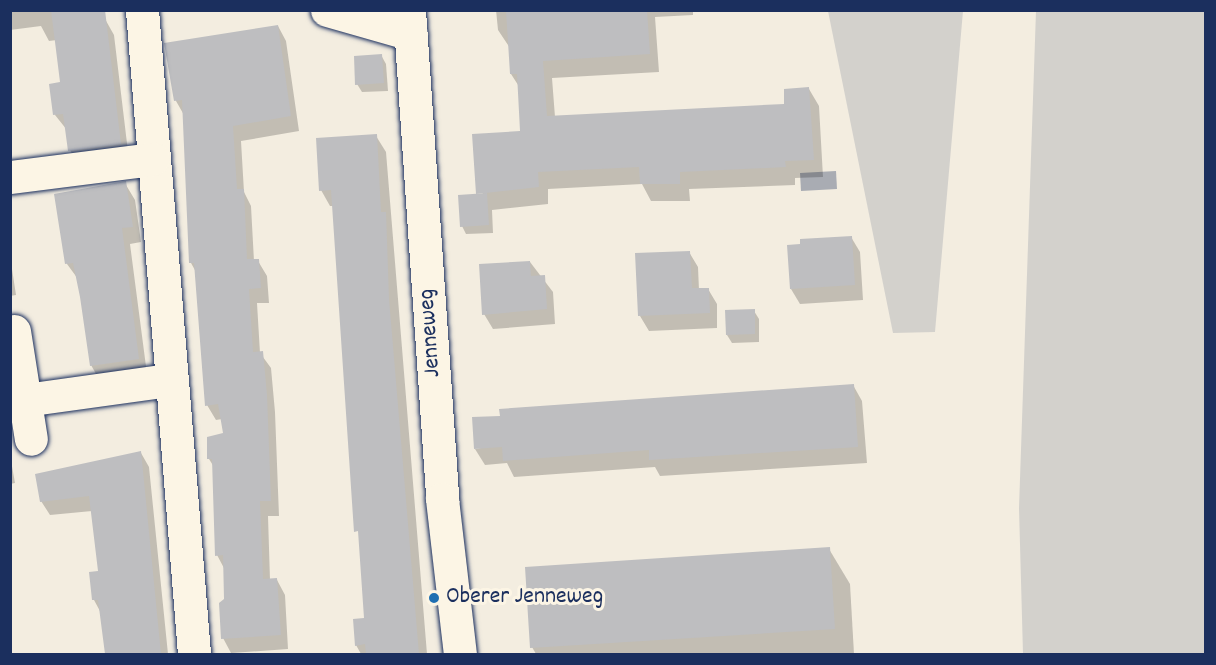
<!DOCTYPE html>
<style>
body{margin:0}
#map{position:relative;width:1216px;height:665px;overflow:hidden;background:#f3ede0;font-family:Dekko,sans-serif}
div>[style]{position:absolute}
.green>*{inset:0;background:#d3d1cc}
.water>*{inset:0;background:#a9acb3}
.shadow>*{inset:0;background:#0003}
.building>*{inset:0;background:#bebec0}
.roads{filter:drop-shadow(0 0 2px #1b2f5e) drop-shadow(0 0 2px #1b2f5e)}
.minor>*{height:33px;margin:-16.5px;padding:0 16.5px;transform-origin:16.5px;border-radius:16.5px;background:#fcf5e5}
.dots>*{width:16px;height:16px;translate:-50% -50%;box-sizing:border-box;border:3px solid #fcf5e5;border-radius:50%}
span{translate:-50% -50%;white-space:nowrap;text-align:center;line-height:1.15;-webkit-text-stroke:6px #fcf5e5;paint-order:stroke}
.street-label{font-size:24px;color:#1b2f5e}
.poi-label{font-size:24px;color:#1b2f5e}
.left{translate:0 -50%;text-align:left}
.frame{position:absolute;inset:0;border:12px solid #1b2f5e;pointer-events:none}
</style>
<div id="map">
<div class="green">
<i style="clip-path:polygon(828px 11px,963px 11px,935px 332px,893px 333px)"></i>
<i style="clip-path:polygon(1036px 11px,1205px 11px,1205px 654px,1023px 654px,1019px 508px)"></i>
</div>
<div class="water">
<i style="clip-path:polygon(836px 171px,837px 189px,801px 191px,800px 173px)"></i>
</div>
<div class="shadow">
<i style="clip-path:polygon(10px 10px,71px 10px,105px 19px,114px 35px,129px 160px,79px 166px,70px 150px,67px 130px,55px 115px,62px 83px,57px 40px,49px 41px,41px 26px,10px 30px)"></i>
<i style="clip-path:polygon(496px 10px,693px 10px,693px 15px,655px 17px,659px 72px,552px 78px,555px 117px,786px 105px,809px 89px,819px 106px,823px 177px,795px 178px,795px 185px,689px 189px,690px 201px,651px 201px,642px 184px,548px 189px,548px 204px,492px 210px,493px 233px,466px 234px,462px 226px,522px 132px,520px 88px,511px 74px,510px 48px,498px 30px)"></i>
<i style="clip-path:polygon(278px 26px,286px 41px,299px 131px,241px 141px,244px 192px,251px 206px,254px 261px,258px 261px,267px 276px,269px 303px,257px 303px,260px 353px,271px 368px,275px 412px,279px 516px,268px 516px,270px 580px,277px 580px,285px 595px,288px 649px,231px 653px,223px 638px,225px 570px,217px 555px,214px 467px,209px 459px,208px 438px,224px 434px,222px 419px,216px 420px,207px 405px,196px 272px,191px 263px,184px 115px,176px 101px,166px 45px)"></i>
<i style="clip-path:polygon(381px 55px,386px 64px,388px 91px,362px 92px,357px 84px)"></i>
<i style="clip-path:polygon(376px 136px,386px 152px,427px 654px,361px 654px,356px 645px,366px 619px,334px 206px,330px 206px,321px 190px)"></i>
<i style="clip-path:polygon(126px 185px,135px 200px,141px 242px,130px 244px,147px 374px,100px 381px,91px 365px,78px 279px,67px 264px,56px 195px)"></i>
<i style="clip-path:polygon(851px 237px,860px 252px,863px 300px,800px 304px,791px 289px)"></i>
<i style="clip-path:polygon(689px 252px,698px 267px,699px 290px,708px 289px,717px 304px,717px 328px,649px 331px,640px 316px)"></i>
<i style="clip-path:polygon(10px 256px,16px 295px,10px 296px)"></i>
<i style="clip-path:polygon(530px 262px,553px 292px,555px 324px,493px 329px,484px 314px)"></i>
<i style="clip-path:polygon(754px 311px,759px 319px,759px 342px,732px 343px,727px 335px)"></i>
<i style="clip-path:polygon(853px 385px,862px 401px,867px 463px,660px 476px,655px 467px,514px 477px,507px 463px,485px 465px,475px 449px)"></i>
<i style="clip-path:polygon(141px 453px,149px 467px,168px 654px,106px 654px,101px 613px,94px 600px,100px 572px,92px 511px,50px 515px,41px 501px)"></i>
<i style="clip-path:polygon(10px 455px,15px 483px,10px 484px)"></i>
<i style="clip-path:polygon(829px 549px,850px 584px,854px 654px,536px 654px,532px 647px)"></i>
</div>
<div class="building">
<i style="clip-path:polygon(51px 10px,105px 10px,121px 144px,68px 151px,63px 114px,53px 115px,49px 84px,60px 82px)"></i>
<i style="clip-path:polygon(506px 10px,647px 10px,650px 54px,543px 61px,547px 116px,784px 104px,784px 89px,809px 87px,814px 160px,785px 161px,786px 167px,680px 172px,680px 184px,640px 184px,639px 167px,538px 172px,539px 187px,476px 194px,472px 134px,520px 131px,517px 74px,510px 74px)"></i>
<i style="clip-path:polygon(278px 25px,291px 116px,233px 126px,237px 189px,244px 189px,247px 259px,259px 259px,261px 288px,249px 289px,253px 352px,263px 351px,267px 395px,271px 501px,260px 501px,263px 579px,277px 578px,281px 635px,221px 639px,219px 603px,224px 599px,223px 555px,215px 556px,212px 459px,207px 459px,207px 437px,223px 433px,218px 404px,205px 406px,194px 263px,189px 263px,182px 100px,174px 101px,164px 43px)"></i>
<i style="clip-path:polygon(382px 54px,384px 83px,355px 85px,354px 56px)"></i>
<i style="clip-path:polygon(377px 134px,381px 212px,386px 212px,389px 299px,419px 654px,366px 654px,365px 644px,355px 646px,353px 619px,364px 618px,358px 531px,354px 532px,331px 190px,319px 191px,316px 138px)"></i>
<i style="clip-path:polygon(126px 181px,133px 227px,122px 228px,139px 359px,90px 366px,80px 297px,73px 263px,65px 264px,54px 194px)"></i>
<i style="clip-path:polygon(487px 193px,489px 225px,460px 227px,458px 195px)"></i>
<i style="clip-path:polygon(852px 236px,855px 285px,790px 289px,787px 245px,800px 244px,800px 239px)"></i>
<i style="clip-path:polygon(690px 251px,692px 288px,709px 288px,710px 313px,638px 316px,635px 253px)"></i>
<i style="clip-path:polygon(530px 261px,531px 276px,545px 275px,547px 309px,482px 315px,479px 264px)"></i>
<i style="clip-path:polygon(755px 309px,755px 334px,726px 335px,725px 310px)"></i>
<i style="clip-path:polygon(854px 384px,858px 447px,649px 460px,649px 450px,503px 461px,502px 447px,474px 449px,472px 417px,500px 416px,499px 409px)"></i>
<i style="clip-path:polygon(141px 451px,161px 654px,105px 654px,98px 600px,92px 600px,89px 572px,98px 571px,89px 496px,40px 502px,35px 474px)"></i>
<i style="clip-path:polygon(830px 547px,835px 629px,530px 648px,525px 567px)"></i>
</div>
<div class="roads">
<div class="minor">
<i style="left:142px;top:10px;width:646px;rotate:85.38deg"></i>
<i style="left:327px;top:10px;width:87px;rotate:15.9deg"></i>
<i style="left:409px;top:10px;width:490px;rotate:86.1deg"></i>
<i style="left:442px;top:499px;width:156px;rotate:83.4deg"></i>
<i style="left:10px;top:177px;width:144px;rotate:-7.2deg"></i>
<i style="left:14px;top:331px;width:109px;rotate:81.1deg"></i>
<i style="left:25px;top:400px;width:146px;rotate:-7.9deg"></i>
</div>
</div>
<div class="dots">
<i style="left:434px;top:598px;background:#1f6fb2"></i>
</div>
<div class="street-label">
<span style="left:431px;top:333px;rotate:-94deg">Jenneweg</span>
</div>
<div class="poi-label">
<span class="left" style="left:446px;top:598px">Oberer Jenneweg</span>
</div>
<div class="frame"></div>
</div>
